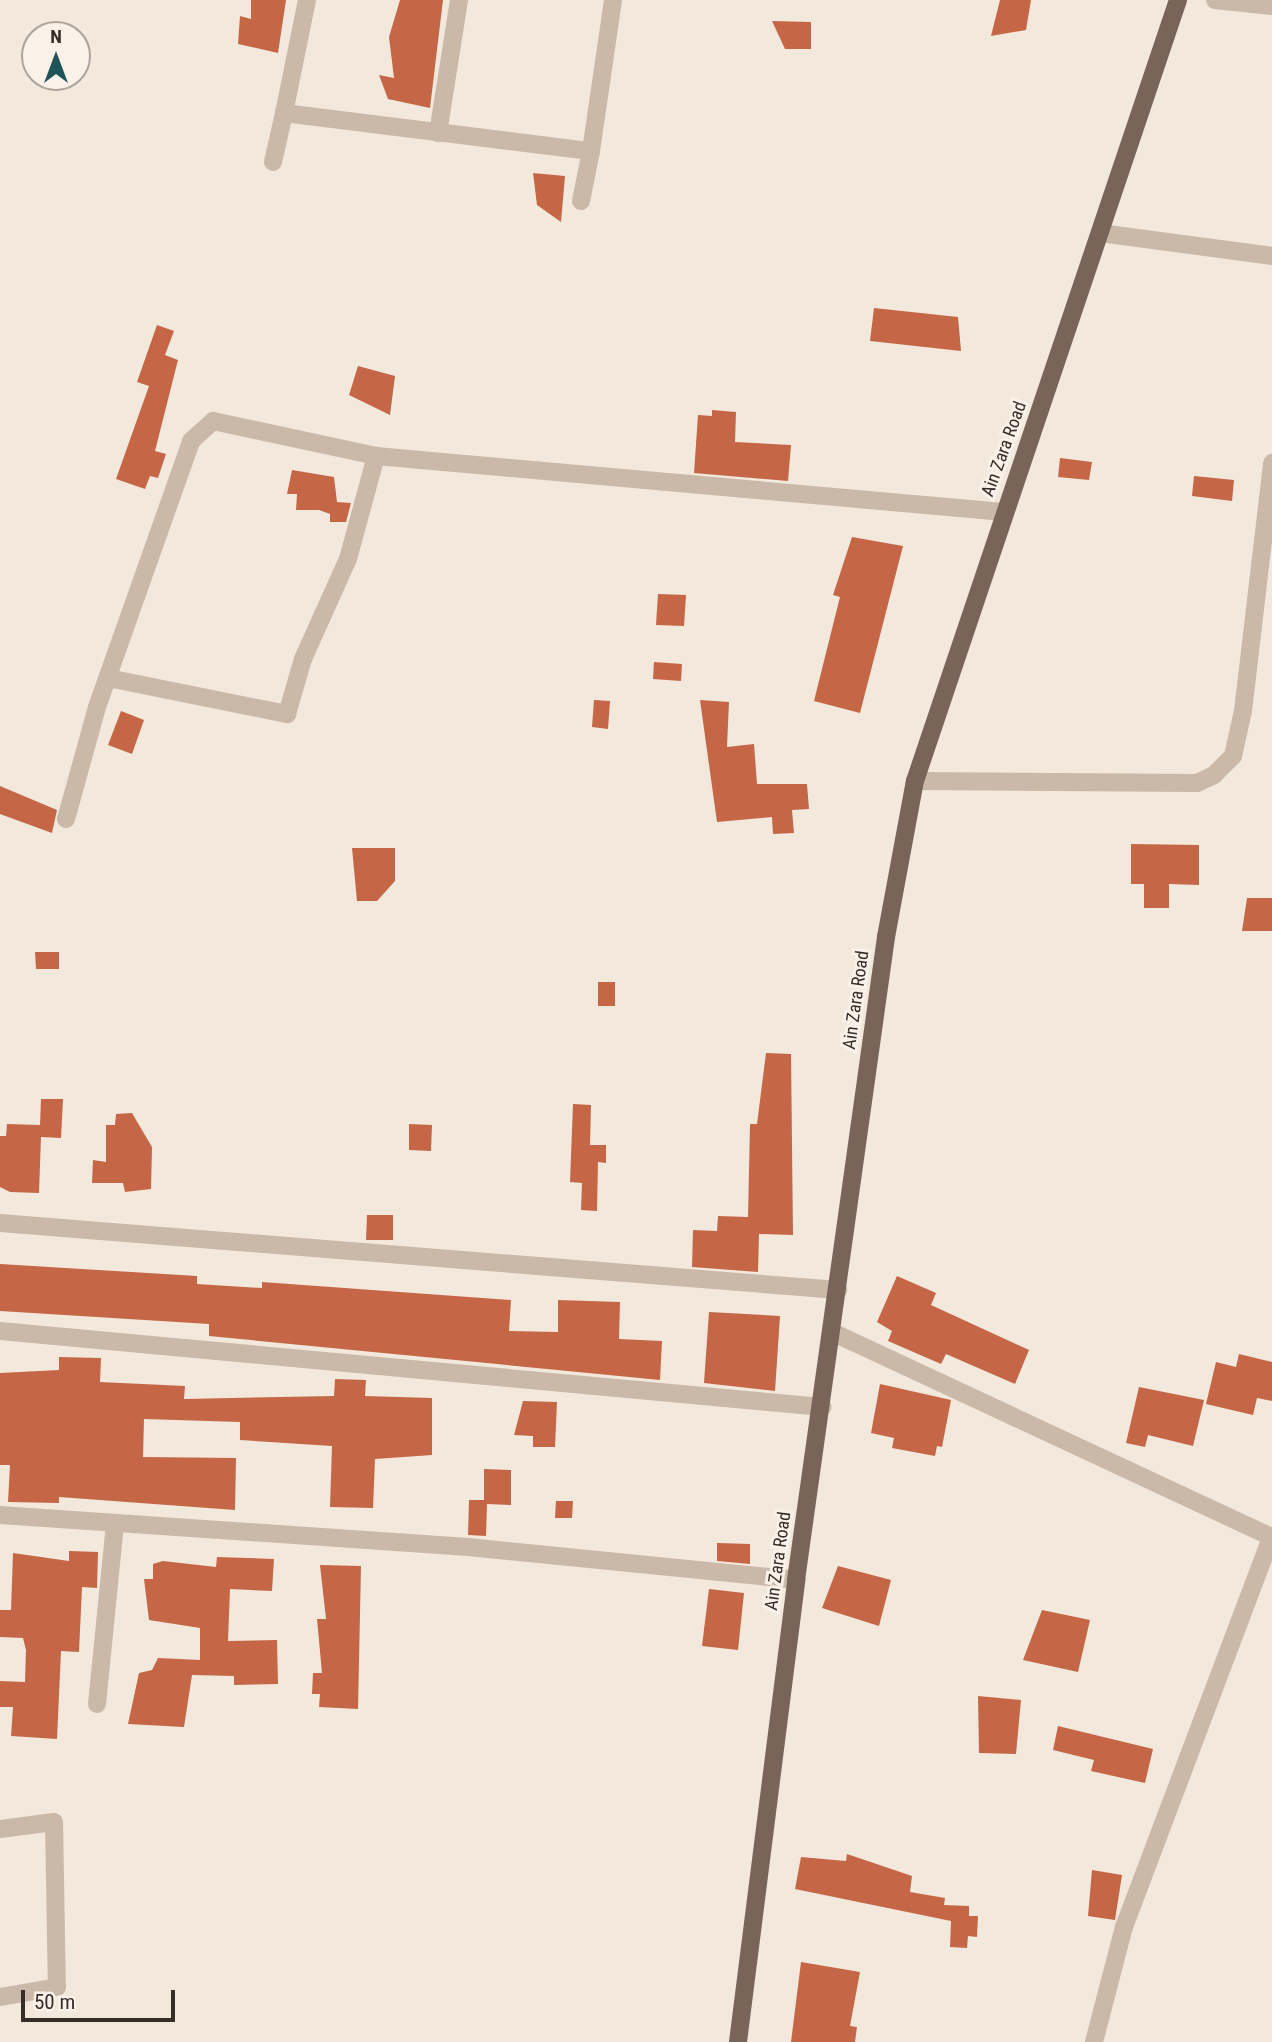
<!DOCTYPE html>
<style>
body{margin:0}
#map{position:relative;width:1272px;height:2042px;overflow:hidden;background:#f2e8dc;font-family:"Roboto Condensed",sans-serif}
div>[style]{position:absolute}
.building>*{inset:0;background:#c56746}
.minor>*{height:18px;margin:-9px;padding:0 9px;transform-origin:9px;border-radius:9px;background:#cab8a8}
.primary>*{height:18px;margin:-9px;padding:0 9px;transform-origin:9px;border-radius:9px;background:#796459}
span{translate:-50% -50%;white-space:nowrap;text-align:center;line-height:1.15;-webkit-text-stroke:6px #faf2e8;paint-order:stroke}
.street-label{font-size:18px;color:#372d28}
.north{position:absolute;left:21px;top:21px;width:70px;height:70px;box-sizing:border-box;background:#faf2e8;border:2px solid #aca39b;border-radius:50%;rotate:0deg;font-size:19px;font-weight:700;line-height:28px;text-align:center;color:#372d28}
.north::after{content:'';display:block;margin:auto;width:24px;height:32px;background:#1e5458;clip-path:polygon(50% 0,100% 100%,50% 72%,0 100%)}
.scale{position:absolute;left:21px;top:1990px;width:154px;height:32px;box-sizing:border-box;border:4px solid #372d28;border-top:0;padding-left:9px;font-size:21px;line-height:24px;white-space:nowrap;color:#372d28;-webkit-text-stroke:5px #faf2e8;paint-order:stroke}
</style>
<div id="map">
<div class="building">
<i style="clip-path:polygon(251px 0,286px 0,278px 53px,238px 44px,240px 16px,251px 19px)"></i>
<i style="clip-path:polygon(400px 0,443px 0,430px 108px,388px 99px,379px 75px,394px 78px,389px 37px)"></i>
<i style="clip-path:polygon(1000px 0,1031px 0,1026px 30px,991px 36px)"></i>
<i style="clip-path:polygon(772px 21px,811px 22px,811px 49px,785px 49px)"></i>
<i style="clip-path:polygon(533px 173px,565px 176px,561px 222px,537px 205px)"></i>
<i style="clip-path:polygon(874px 308px,958px 317px,961px 351px,870px 341px)"></i>
<i style="clip-path:polygon(157px 325px,174px 331px,165px 355px,178px 360px,155px 451px,166px 454px,158px 478px,150px 476px,145px 489px,116px 479px,149px 386px,137px 382px)"></i>
<i style="clip-path:polygon(358px 366px,395px 376px,390px 415px,349px 395px)"></i>
<i style="clip-path:polygon(712px 410px,736px 412px,735px 442px,791px 445px,788px 481px,694px 473px,698px 415px,712px 416px)"></i>
<i style="clip-path:polygon(1060px 458px,1092px 462px,1089px 480px,1058px 477px)"></i>
<i style="clip-path:polygon(292px 470px,334px 477px,337px 502px,351px 503px,346px 522px,330px 522px,330px 514px,319px 510px,296px 510px,297px 494px,287px 494px)"></i>
<i style="clip-path:polygon(1194px 476px,1234px 480px,1232px 501px,1192px 496px)"></i>
<i style="clip-path:polygon(852px 537px,903px 546px,860px 713px,814px 701px,840px 597px,833px 595px)"></i>
<i style="clip-path:polygon(658px 594px,686px 595px,684px 626px,656px 625px)"></i>
<i style="clip-path:polygon(654px 662px,682px 664px,681px 681px,653px 679px)"></i>
<i style="clip-path:polygon(594px 700px,610px 701px,608px 729px,592px 727px)"></i>
<i style="clip-path:polygon(700px 700px,729px 702px,727px 747px,754px 744px,757px 784px,807px 784px,809px 809px,792px 810px,794px 833px,773px 834px,772px 817px,717px 822px)"></i>
<i style="clip-path:polygon(121px 711px,144px 720px,132px 754px,108px 745px)"></i>
<i style="clip-path:polygon(0 786px,57px 810px,52px 833px,0 814px)"></i>
<i style="clip-path:polygon(1131px 844px,1199px 845px,1199px 885px,1169px 884px,1169px 908px,1144px 908px,1144px 884px,1131px 884px)"></i>
<i style="clip-path:polygon(352px 848px,395px 848px,395px 881px,377px 901px,357px 901px)"></i>
<i style="clip-path:polygon(1247px 898px,1272px 898px,1272px 931px,1242px 931px)"></i>
<i style="clip-path:polygon(35px 952px,59px 952px,59px 969px,36px 969px)"></i>
<i style="clip-path:polygon(598px 982px,615px 982px,615px 1006px,598px 1006px)"></i>
<i style="clip-path:polygon(766px 1053px,791px 1054px,793px 1235px,759px 1234px,758px 1272px,692px 1267px,693px 1230px,717px 1231px,718px 1216px,748px 1217px,750px 1124px,757px 1124px)"></i>
<i style="clip-path:polygon(41px 1099px,63px 1099px,61px 1138px,41px 1137px,39px 1193px,10px 1192px,0 1187px,0 1136px,6px 1136px,7px 1124px,40px 1125px)"></i>
<i style="clip-path:polygon(573px 1104px,591px 1105px,590px 1145px,606px 1145px,606px 1163px,598px 1162px,597px 1211px,581px 1210px,582px 1183px,570px 1182px)"></i>
<i style="clip-path:polygon(132px 1113px,152px 1147px,151px 1189px,125px 1192px,123px 1183px,92px 1183px,93px 1160px,106px 1162px,106px 1125px,115px 1125px,116px 1114px)"></i>
<i style="clip-path:polygon(409px 1124px,432px 1125px,431px 1151px,409px 1150px)"></i>
<i style="clip-path:polygon(367px 1215px,393px 1215px,393px 1240px,366px 1240px)"></i>
<i style="clip-path:polygon(0 1264px,197px 1276px,197px 1284px,262px 1288px,262px 1282px,511px 1300px,509px 1331px,558px 1332px,558px 1300px,620px 1302px,619px 1339px,662px 1341px,660px 1380px,209px 1336px,209px 1324px,0 1311px)"></i>
<i style="clip-path:polygon(897px 1276px,936px 1293px,931px 1305px,1029px 1350px,1015px 1384px,946px 1354px,941px 1364px,888px 1341px,892px 1331px,877px 1322px)"></i>
<i style="clip-path:polygon(709px 1312px,780px 1316px,775px 1391px,704px 1383px)"></i>
<i style="clip-path:polygon(1239px 1354px,1272px 1362px,1272px 1401px,1257px 1398px,1253px 1415px,1206px 1404px,1216px 1362px,1236px 1367px)"></i>
<i style="clip-path:polygon(59px 1357px,101px 1358px,100px 1382px,185px 1386px,184px 1399px,334px 1396px,335px 1379px,366px 1380px,365px 1396px,432px 1398px,432px 1455px,375px 1459px,373px 1508px,330px 1507px,332px 1446px,240px 1440px,240px 1422px,144px 1419px,143px 1457px,236px 1458px,235px 1510px,59px 1497px,59px 1503px,8px 1502px,10px 1465px,0 1465px,0 1373px,59px 1370px)"></i>
<i style="clip-path:polygon(880px 1384px,951px 1400px,942px 1447px,937px 1446px,935px 1456px,892px 1448px,894px 1438px,871px 1433px)"></i>
<i style="clip-path:polygon(1139px 1387px,1204px 1400px,1193px 1446px,1148px 1435px,1145px 1447px,1126px 1443px)"></i>
<i style="clip-path:polygon(523px 1401px,557px 1402px,555px 1447px,533px 1447px,533px 1436px,514px 1435px)"></i>
<i style="clip-path:polygon(484px 1469px,511px 1470px,511px 1505px,487px 1504px,486px 1536px,468px 1535px,469px 1500px,484px 1500px)"></i>
<i style="clip-path:polygon(556px 1501px,573px 1501px,572px 1518px,555px 1518px)"></i>
<i style="clip-path:polygon(717px 1543px,750px 1544px,750px 1564px,717px 1561px)"></i>
<i style="clip-path:polygon(69px 1551px,98px 1552px,97px 1588px,82px 1587px,79px 1652px,61px 1651px,57px 1739px,11px 1736px,13px 1707px,0 1707px,0 1681px,25px 1682px,26px 1650px,23px 1638px,0 1637px,0 1610px,11px 1610px,13px 1553px,69px 1561px)"></i>
<i style="clip-path:polygon(217px 1557px,274px 1559px,272px 1591px,230px 1589px,228px 1641px,277px 1640px,278px 1684px,234px 1685px,234px 1676px,192px 1675px,184px 1727px,128px 1724px,139px 1673px,152px 1670px,158px 1658px,200px 1660px,200px 1628px,149px 1620px,144px 1579px,153px 1579px,153px 1564px,163px 1561px,216px 1567px)"></i>
<i style="clip-path:polygon(320px 1565px,361px 1566px,358px 1709px,319px 1707px,320px 1694px,312px 1694px,313px 1673px,322px 1673px,317px 1619px,326px 1619px)"></i>
<i style="clip-path:polygon(838px 1566px,891px 1580px,879px 1626px,822px 1608px)"></i>
<i style="clip-path:polygon(709px 1589px,744px 1593px,738px 1650px,702px 1646px)"></i>
<i style="clip-path:polygon(1042px 1610px,1090px 1620px,1078px 1672px,1023px 1660px)"></i>
<i style="clip-path:polygon(978px 1696px,1021px 1700px,1016px 1754px,979px 1753px)"></i>
<i style="clip-path:polygon(1058px 1726px,1153px 1749px,1145px 1783px,1091px 1771px,1094px 1760px,1053px 1750px)"></i>
<i style="clip-path:polygon(847px 1854px,912px 1876px,910px 1892px,945px 1898px,944px 1905px,969px 1906px,969px 1916px,978px 1916px,977px 1937px,968px 1936px,967px 1948px,950px 1947px,951px 1921px,795px 1889px,801px 1857px,846px 1861px)"></i>
<i style="clip-path:polygon(1092px 1870px,1122px 1875px,1115px 1920px,1088px 1916px)"></i>
<i style="clip-path:polygon(801px 1962px,860px 1972px,850px 2026px,857px 2027px,855px 2042px,791px 2042px)"></i>
</div>
<div class="minor">
<i style="left:307px;top:0;width:115px;rotate:101.5deg"></i>
<i style="left:284px;top:113px;width:309px;rotate:7.1deg"></i>
<i style="left:591px;top:151px;width:153px;rotate:-81.7deg"></i>
<i style="left:1215px;top:0;width:57px;rotate:6deg"></i>
<i style="left:438px;top:133px;width:135px;rotate:-81deg"></i>
<i style="left:273px;top:162px;width:50px;rotate:-77.3deg"></i>
<i style="left:581px;top:201px;width:51px;rotate:-78.7deg"></i>
<i style="left:1100px;top:233px;width:174px;rotate:7.6deg"></i>
<i style="left:108px;top:678px;width:183px;rotate:11.4deg"></i>
<i style="left:287px;top:714px;width:57px;rotate:-73.8deg"></i>
<i style="left:303px;top:659px;width:110px;rotate:-65.8deg"></i>
<i style="left:348px;top:559px;width:107px;rotate:-74.8deg"></i>
<i style="left:915px;top:781px;width:282px;rotate:0.4deg"></i>
<i style="left:1197px;top:783px;width:19px;rotate:-25deg"></i>
<i style="left:1214px;top:775px;width:27px;rotate:-45deg"></i>
<i style="left:1233px;top:756px;width:46px;rotate:-77.5deg"></i>
<i style="left:1243px;top:711px;width:250px;rotate:-83.3deg"></i>
<i style="left:66px;top:819px;width:116px;rotate:-74.5deg"></i>
<i style="left:97px;top:707px;width:282px;rotate:-70.5deg"></i>
<i style="left:191px;top:441px;width:30px;rotate:-42deg"></i>
<i style="left:213px;top:421px;width:167px;rotate:12.1deg"></i>
<i style="left:376px;top:456px;width:630px;rotate:5.1deg"></i>
<i style="left:0;top:1223px;width:841px;rotate:4.57deg"></i>
<i style="left:0;top:1331px;width:826px;rotate:5.28deg"></i>
<i style="left:834px;top:1333px;width:483px;rotate:25deg"></i>
<i style="left:0;top:1515px;width:469px;rotate:3.9deg"></i>
<i style="left:468px;top:1547px;width:330px;rotate:5.7deg"></i>
<i style="left:97px;top:1704px;width:181px;rotate:-84.3deg"></i>
<i style="left:0;top:1829px;width:54px;rotate:-7.4deg"></i>
<i style="left:54px;top:1822px;width:165px;rotate:89deg"></i>
<i style="left:57px;top:1987px;width:58px;rotate:170deg"></i>
<i style="left:1094px;top:2042px;width:119px;rotate:-75.4deg"></i>
<i style="left:1124px;top:1927px;width:418px;rotate:-69.3deg"></i>
</div>
<div class="primary">
<i style="left:738px;top:2042px;width:466px;rotate:-82.8deg"></i>
<i style="left:796px;top:1580px;width:649px;rotate:-82.03deg"></i>
<i style="left:886px;top:937px;width:159px;rotate:-79.5deg"></i>
<i style="left:915px;top:781px;width:824px;rotate:-71.39deg"></i>
</div>
<div class="street-label">
<span style="left:1004px;top:449px;rotate:-70deg">Ain Zara Road</span>
<span style="left:856px;top:1000px;rotate:-82deg">Ain Zara Road</span>
<span style="left:778px;top:1561px;rotate:-82deg">Ain Zara Road</span>
</div>
<div class="north">N</div>
<div class="scale">50 m</div>
</div>
